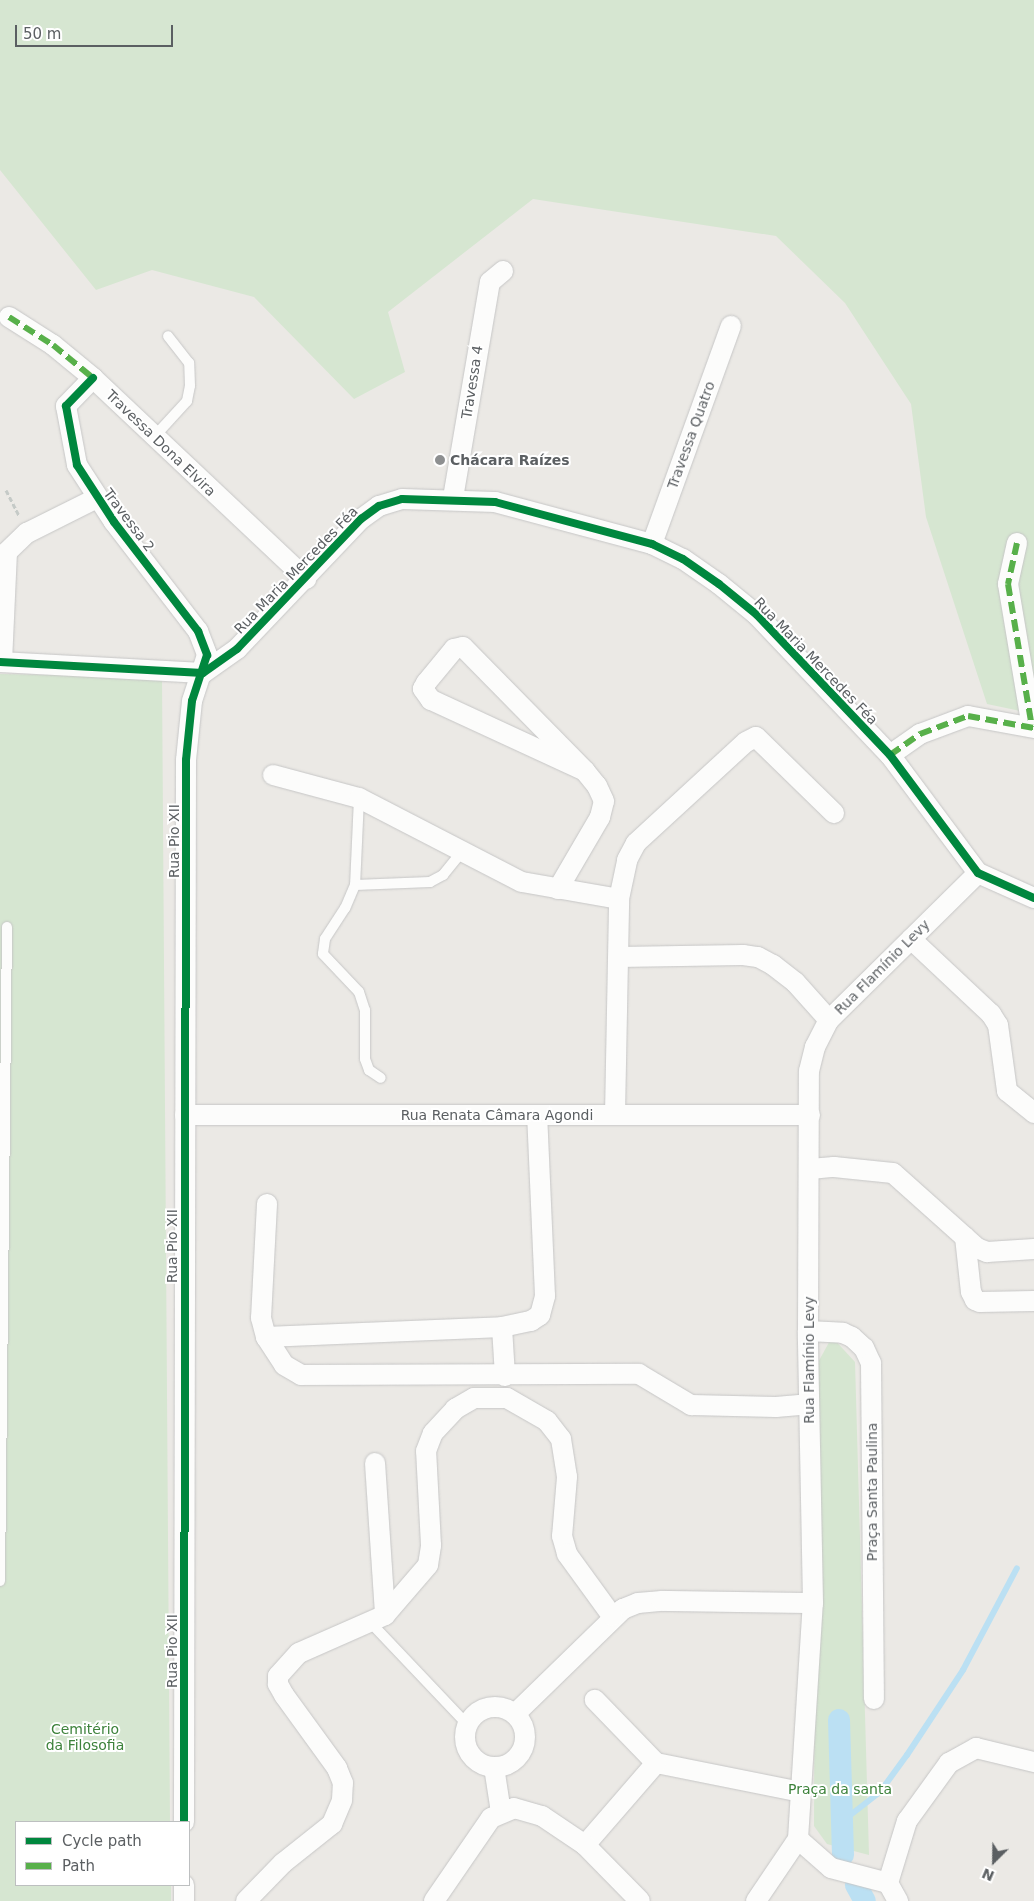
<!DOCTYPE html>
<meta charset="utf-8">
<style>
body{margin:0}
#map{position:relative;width:1034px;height:1901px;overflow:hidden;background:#ebe9e5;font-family:"DejaVu Sans",sans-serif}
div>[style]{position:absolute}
.green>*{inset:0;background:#d6e6d1}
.stream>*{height:6px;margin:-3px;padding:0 3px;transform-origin:3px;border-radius:3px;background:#bbe0f3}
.canal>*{height:22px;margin:-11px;padding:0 11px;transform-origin:11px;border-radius:11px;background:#bbe0f3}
.path>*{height:3px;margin-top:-1.5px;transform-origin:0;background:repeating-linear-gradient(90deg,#c5cac7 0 5px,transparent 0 7.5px)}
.roads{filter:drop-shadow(0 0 1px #c6c6c6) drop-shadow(0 0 1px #c6c6c6)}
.lane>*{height:10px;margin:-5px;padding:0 5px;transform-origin:5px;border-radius:5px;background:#fcfcfb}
.street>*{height:20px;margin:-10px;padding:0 10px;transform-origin:10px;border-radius:10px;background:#fcfcfb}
.street>.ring{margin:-10px;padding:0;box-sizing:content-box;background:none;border:20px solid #fcfcfb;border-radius:50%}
.quiet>*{height:6px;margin-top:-3px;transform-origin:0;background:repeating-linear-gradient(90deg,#58b04a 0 12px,transparent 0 18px)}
.cycleway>*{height:8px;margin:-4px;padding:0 4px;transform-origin:4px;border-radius:4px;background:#00873e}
.dots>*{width:14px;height:14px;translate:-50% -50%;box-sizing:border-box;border:2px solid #fff;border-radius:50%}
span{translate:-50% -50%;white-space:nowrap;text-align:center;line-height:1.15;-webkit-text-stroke:4px #fff;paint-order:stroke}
.street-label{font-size:14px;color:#5b5f62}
.poi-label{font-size:14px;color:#5b5f62;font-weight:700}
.left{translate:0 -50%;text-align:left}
.park-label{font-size:14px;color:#3d823b}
.legend{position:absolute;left:15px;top:1821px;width:175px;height:65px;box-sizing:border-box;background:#fff;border:1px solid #bdbfc0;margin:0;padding:6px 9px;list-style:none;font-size:15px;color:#5b5f62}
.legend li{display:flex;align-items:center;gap:10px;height:25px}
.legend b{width:25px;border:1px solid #bdbfc0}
.north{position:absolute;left:969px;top:1836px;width:50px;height:50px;-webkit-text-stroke:4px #fff;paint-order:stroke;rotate:203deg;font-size:14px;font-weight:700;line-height:20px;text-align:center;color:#5b5f62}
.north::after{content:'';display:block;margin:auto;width:18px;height:22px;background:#5b5f62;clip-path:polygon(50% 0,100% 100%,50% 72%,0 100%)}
.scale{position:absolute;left:15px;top:25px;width:158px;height:22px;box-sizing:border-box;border:2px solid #5b5f62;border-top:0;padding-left:6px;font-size:15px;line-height:18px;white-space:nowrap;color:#5b5f62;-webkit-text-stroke:4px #fff;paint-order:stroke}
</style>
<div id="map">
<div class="green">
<i style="clip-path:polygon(0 0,1034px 0,1034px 714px,987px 704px,926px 517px,911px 404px,845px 303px,776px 236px,533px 199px,388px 312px,405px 372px,354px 399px,254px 297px,152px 270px,96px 290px,0 170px)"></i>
<i style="clip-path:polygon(0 674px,162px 677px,170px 1822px,16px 1822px,16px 1885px,171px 1885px,171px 1901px,0 1901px)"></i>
<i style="clip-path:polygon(832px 1337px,855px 1362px,869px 1855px,827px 1844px,814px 1826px,816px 1366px)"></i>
</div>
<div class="stream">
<i style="left:844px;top:1820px;width:46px;rotate:-37.9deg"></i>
<i style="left:880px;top:1792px;width:46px;rotate:-53.9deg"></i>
<i style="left:907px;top:1755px;width:102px;rotate:-56.6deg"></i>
<i style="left:963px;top:1670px;width:115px;rotate:-62.1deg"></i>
</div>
<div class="canal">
<i style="left:839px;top:1720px;width:135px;rotate:88.3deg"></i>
<i style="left:856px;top:1885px;width:18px;rotate:61deg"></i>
</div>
<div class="path">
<i style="left:6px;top:490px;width:29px;rotate:63deg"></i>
</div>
<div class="roads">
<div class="lane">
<i style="left:154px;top:437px;width:49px;rotate:-47.5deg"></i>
<i style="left:187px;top:401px;width:15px;rotate:-79deg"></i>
<i style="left:190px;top:386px;width:23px;rotate:-92deg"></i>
<i style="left:189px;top:363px;width:34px;rotate:-128deg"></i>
<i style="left:359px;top:798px;width:87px;rotate:92.6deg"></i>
<i style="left:355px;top:885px;width:25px;rotate:113deg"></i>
<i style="left:345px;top:908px;width:37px;rotate:123deg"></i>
<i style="left:325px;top:939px;width:15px;rotate:98deg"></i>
<i style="left:323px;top:954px;width:52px;rotate:46.5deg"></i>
<i style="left:359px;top:992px;width:19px;rotate:72deg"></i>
<i style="left:365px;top:1010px;width:49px;rotate:90deg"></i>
<i style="left:365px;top:1059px;width:12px;rotate:70deg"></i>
<i style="left:369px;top:1070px;width:14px;rotate:34deg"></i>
<i style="left:355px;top:885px;width:75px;rotate:-2.3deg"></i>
<i style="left:430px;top:882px;width:15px;rotate:-28deg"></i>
<i style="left:443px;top:875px;width:28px;rotate:-51deg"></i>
<i style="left:0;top:1581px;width:654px;rotate:-89.39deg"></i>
<i style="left:371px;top:1623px;width:139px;rotate:46.5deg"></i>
</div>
<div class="street">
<i style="left:9px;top:317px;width:52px;rotate:32.5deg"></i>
<i style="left:53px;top:345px;width:52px;rotate:39.5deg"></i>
<i style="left:93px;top:378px;width:293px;rotate:43.3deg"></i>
<i style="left:93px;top:378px;width:39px;rotate:134deg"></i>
<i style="left:66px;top:406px;width:60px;rotate:79.4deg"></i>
<i style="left:77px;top:465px;width:68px;rotate:57deg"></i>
<i style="left:114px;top:522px;width:138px;rotate:52.4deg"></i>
<i style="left:198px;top:631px;width:26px;rotate:69deg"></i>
<i style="left:207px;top:655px;width:48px;rotate:108.1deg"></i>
<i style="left:192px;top:701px;width:59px;rotate:95.8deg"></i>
<i style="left:186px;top:760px;width:1062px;rotate:90.11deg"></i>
<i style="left:453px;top:498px;width:219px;rotate:-80.3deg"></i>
<i style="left:490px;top:282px;width:17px;rotate:-40deg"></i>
<i style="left:1017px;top:543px;width:42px;rotate:102.4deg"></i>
<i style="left:1008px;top:584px;width:145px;rotate:80.5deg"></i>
<i style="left:652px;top:544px;width:232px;rotate:-70.1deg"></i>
<i style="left:0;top:662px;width:203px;rotate:3.1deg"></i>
<i style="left:203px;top:673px;width:42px;rotate:-35.2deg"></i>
<i style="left:237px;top:649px;width:180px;rotate:-46.4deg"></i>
<i style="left:361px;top:519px;width:22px;rotate:-36deg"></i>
<i style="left:379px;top:506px;width:24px;rotate:-17deg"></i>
<i style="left:402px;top:499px;width:93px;rotate:1.8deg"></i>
<i style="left:495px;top:502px;width:163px;rotate:15deg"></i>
<i style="left:652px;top:544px;width:34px;rotate:26deg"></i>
<i style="left:683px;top:559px;width:44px;rotate:34.8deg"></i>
<i style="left:719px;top:584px;width:49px;rotate:39.2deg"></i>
<i style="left:757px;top:615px;width:193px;rotate:46.5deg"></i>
<i style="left:890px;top:755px;width:147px;rotate:53.3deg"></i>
<i style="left:978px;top:873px;width:61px;rotate:24.1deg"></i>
<i style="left:2px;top:662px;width:110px;rotate:-87.4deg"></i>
<i style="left:7px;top:552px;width:28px;rotate:-44deg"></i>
<i style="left:27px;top:533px;width:78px;rotate:-26.6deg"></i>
<i style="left:890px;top:755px;width:37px;rotate:-35deg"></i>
<i style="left:920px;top:734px;width:51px;rotate:-20.6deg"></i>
<i style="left:968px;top:716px;width:67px;rotate:10.3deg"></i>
<i style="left:273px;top:775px;width:89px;rotate:15deg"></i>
<i style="left:359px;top:798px;width:183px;rotate:27.3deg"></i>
<i style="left:522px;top:882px;width:98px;rotate:9.9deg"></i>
<i style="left:558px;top:889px;width:83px;rotate:-59.7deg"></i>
<i style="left:600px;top:817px;width:16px;rotate:-76deg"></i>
<i style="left:604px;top:801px;width:17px;rotate:-115deg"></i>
<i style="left:597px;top:786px;width:19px;rotate:-129deg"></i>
<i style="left:585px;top:771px;width:170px;rotate:-155.2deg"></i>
<i style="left:431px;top:700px;width:14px;rotate:-126deg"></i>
<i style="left:423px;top:689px;width:7px;rotate:-63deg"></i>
<i style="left:426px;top:683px;width:44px;rotate:-50.5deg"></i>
<i style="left:454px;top:649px;width:9px;rotate:-13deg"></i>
<i style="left:463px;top:647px;width:174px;rotate:45.5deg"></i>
<i style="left:911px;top:939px;width:110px;rotate:43.2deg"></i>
<i style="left:991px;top:1014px;width:13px;rotate:58deg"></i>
<i style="left:998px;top:1025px;width:67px;rotate:82.2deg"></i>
<i style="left:1007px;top:1091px;width:35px;rotate:39deg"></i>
<i style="left:619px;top:957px;width:124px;rotate:-0.9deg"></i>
<i style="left:743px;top:955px;width:15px;rotate:8deg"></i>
<i style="left:758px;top:957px;width:17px;rotate:28deg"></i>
<i style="left:773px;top:965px;width:28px;rotate:38deg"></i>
<i style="left:795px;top:982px;width:51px;rotate:48.2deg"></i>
<i style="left:185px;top:1115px;width:625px"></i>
<i style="left:615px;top:1115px;width:216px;rotate:-88.9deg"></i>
<i style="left:619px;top:899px;width:40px;rotate:-78deg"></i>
<i style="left:627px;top:860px;width:19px;rotate:-62deg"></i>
<i style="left:636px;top:843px;width:149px;rotate:-42.6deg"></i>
<i style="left:746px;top:742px;width:11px;rotate:-27deg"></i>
<i style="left:756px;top:737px;width:109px;rotate:44.3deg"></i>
<i style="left:810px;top:1169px;width:24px;rotate:-5deg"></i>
<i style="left:834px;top:1167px;width:59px;rotate:5.8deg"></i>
<i style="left:893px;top:1173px;width:113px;rotate:41.8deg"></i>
<i style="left:977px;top:1248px;width:11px;rotate:22deg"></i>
<i style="left:987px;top:1252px;width:47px;rotate:-3.7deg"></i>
<i style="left:267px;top:1204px;width:114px;rotate:93deg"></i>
<i style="left:261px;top:1318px;width:20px;rotate:75deg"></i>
<i style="left:266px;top:1337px;width:33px;rotate:57deg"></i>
<i style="left:284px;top:1365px;width:20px;rotate:30deg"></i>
<i style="left:301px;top:1375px;width:338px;rotate:-0.2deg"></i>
<i style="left:639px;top:1374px;width:61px;rotate:30.8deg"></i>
<i style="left:691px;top:1405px;width:85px;rotate:1.3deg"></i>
<i style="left:776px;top:1407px;width:32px;rotate:-5deg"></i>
<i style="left:965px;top:1237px;width:55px;rotate:83.8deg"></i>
<i style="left:971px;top:1292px;width:9px;rotate:63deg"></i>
<i style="left:975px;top:1300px;width:5px;rotate:22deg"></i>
<i style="left:980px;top:1302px;width:54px;rotate:-1.1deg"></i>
<i style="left:502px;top:1327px;width:30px;rotate:-12deg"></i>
<i style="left:531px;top:1321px;width:11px;rotate:-34deg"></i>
<i style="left:540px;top:1315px;width:20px;rotate:-75deg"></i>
<i style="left:545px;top:1296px;width:181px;rotate:-92.5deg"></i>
<i style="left:808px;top:1331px;width:35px;rotate:3deg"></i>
<i style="left:843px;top:1333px;width:10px;rotate:24deg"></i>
<i style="left:852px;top:1337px;width:16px;rotate:43deg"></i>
<i style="left:864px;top:1348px;width:17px;rotate:65deg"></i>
<i style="left:871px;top:1363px;width:336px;rotate:89.5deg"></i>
<i style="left:266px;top:1337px;width:236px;rotate:-2.4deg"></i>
<i style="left:502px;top:1327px;width:49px;rotate:86.5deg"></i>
<i style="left:375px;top:1463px;width:152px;rotate:86.2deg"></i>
<i class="ring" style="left:465px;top:1707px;width:40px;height:40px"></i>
<i style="left:515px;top:1714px;width:151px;rotate:-44.2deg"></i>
<i style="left:623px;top:1609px;width:16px;rotate:-22deg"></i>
<i style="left:638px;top:1603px;width:24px;rotate:-5deg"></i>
<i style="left:662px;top:1601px;width:151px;rotate:0.8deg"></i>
<i style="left:656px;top:1763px;width:148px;rotate:11.3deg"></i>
<i style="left:494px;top:1767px;width:46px;rotate:81.2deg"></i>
<i style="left:798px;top:1839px;width:44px;rotate:41.3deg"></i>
<i style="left:831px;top:1868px;width:59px;rotate:14.7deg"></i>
<i style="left:888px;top:1883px;width:21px;rotate:61deg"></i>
<i style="left:585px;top:1845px;width:108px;rotate:-49.1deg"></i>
<i style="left:656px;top:1763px;width:88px;rotate:-134.1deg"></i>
<i style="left:888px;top:1883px;width:65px;rotate:-73deg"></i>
<i style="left:907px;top:1821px;width:72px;rotate:-54.1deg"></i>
<i style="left:949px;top:1763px;width:31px;rotate:-29deg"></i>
<i style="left:976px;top:1748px;width:60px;rotate:13.6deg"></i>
<i style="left:184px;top:1901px;width:16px;rotate:-90deg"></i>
<i style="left:246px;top:1901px;width:53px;rotate:-45.8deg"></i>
<i style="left:283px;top:1863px;width:63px;rotate:-38.5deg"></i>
<i style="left:332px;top:1824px;width:26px;rotate:-67deg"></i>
<i style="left:342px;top:1800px;width:17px;rotate:-87deg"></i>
<i style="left:343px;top:1783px;width:16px;rotate:-112deg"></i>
<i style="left:337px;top:1768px;width:90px;rotate:-126deg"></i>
<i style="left:284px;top:1695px;width:13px;rotate:-119deg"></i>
<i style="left:278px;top:1684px;width:8px;rotate:-90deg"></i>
<i style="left:278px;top:1676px;width:31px;rotate:-48deg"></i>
<i style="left:299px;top:1653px;width:94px;rotate:-23.8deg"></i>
<i style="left:385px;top:1615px;width:66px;rotate:-49.3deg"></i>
<i style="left:428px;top:1565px;width:20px;rotate:-81deg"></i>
<i style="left:431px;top:1545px;width:94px;rotate:-93deg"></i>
<i style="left:426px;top:1451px;width:19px;rotate:-69deg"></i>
<i style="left:433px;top:1433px;width:33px;rotate:-47deg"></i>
<i style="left:455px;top:1409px;width:22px;rotate:-30deg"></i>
<i style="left:474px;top:1398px;width:33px"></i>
<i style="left:507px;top:1398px;width:46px;rotate:29.9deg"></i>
<i style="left:547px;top:1421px;width:23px;rotate:52deg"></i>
<i style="left:561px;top:1439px;width:38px;rotate:81deg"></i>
<i style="left:567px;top:1477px;width:59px;rotate:94.8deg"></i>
<i style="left:562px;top:1536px;width:19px;rotate:74deg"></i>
<i style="left:567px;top:1554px;width:77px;rotate:54deg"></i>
<i style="left:434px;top:1901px;width:101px;rotate:-55.5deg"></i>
<i style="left:491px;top:1818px;width:25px;rotate:-23deg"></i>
<i style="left:514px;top:1808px;width:29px;rotate:16deg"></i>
<i style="left:542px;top:1816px;width:52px;rotate:34deg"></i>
<i style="left:585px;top:1845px;width:78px;rotate:45.5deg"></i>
<i style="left:756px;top:1901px;width:75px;rotate:-55.9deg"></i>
<i style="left:798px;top:1839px;width:236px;rotate:-86.4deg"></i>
<i style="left:813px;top:1603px;width:272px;rotate:-91.1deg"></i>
<i style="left:808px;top:1331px;width:260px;rotate:-89.8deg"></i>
<i style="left:809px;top:1071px;width:25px;rotate:-76deg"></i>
<i style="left:815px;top:1047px;width:30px;rotate:-63deg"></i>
<i style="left:829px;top:1020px;width:209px;rotate:-44.6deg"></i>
</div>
</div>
<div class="quiet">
<i style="left:9px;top:317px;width:52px;rotate:32.5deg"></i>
<i style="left:53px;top:345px;width:52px;rotate:39.5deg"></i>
<i style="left:1017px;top:543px;width:42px;rotate:102.4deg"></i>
<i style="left:1008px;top:584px;width:145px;rotate:80.5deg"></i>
<i style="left:890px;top:755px;width:37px;rotate:-35deg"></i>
<i style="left:920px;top:734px;width:51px;rotate:-20.6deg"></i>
<i style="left:968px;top:716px;width:67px;rotate:10.3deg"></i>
</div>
<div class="cycleway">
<i style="left:93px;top:378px;width:39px;rotate:134deg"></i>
<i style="left:66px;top:406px;width:60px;rotate:79.4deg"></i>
<i style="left:77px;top:465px;width:68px;rotate:57deg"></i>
<i style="left:114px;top:522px;width:138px;rotate:52.4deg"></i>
<i style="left:198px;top:631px;width:26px;rotate:69deg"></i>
<i style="left:207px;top:655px;width:48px;rotate:108.1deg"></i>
<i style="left:192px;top:701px;width:59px;rotate:95.8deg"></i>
<i style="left:186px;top:760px;width:1062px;rotate:90.11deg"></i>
<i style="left:0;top:662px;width:203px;rotate:3.1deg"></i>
<i style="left:203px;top:673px;width:42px;rotate:-35.2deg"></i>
<i style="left:237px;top:649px;width:180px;rotate:-46.4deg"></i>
<i style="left:361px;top:519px;width:22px;rotate:-36deg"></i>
<i style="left:379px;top:506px;width:24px;rotate:-17deg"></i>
<i style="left:402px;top:499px;width:93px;rotate:1.8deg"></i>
<i style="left:495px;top:502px;width:163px;rotate:15deg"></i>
<i style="left:652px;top:544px;width:34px;rotate:26deg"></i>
<i style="left:683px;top:559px;width:44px;rotate:34.8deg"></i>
<i style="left:719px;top:584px;width:49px;rotate:39.2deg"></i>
<i style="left:757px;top:615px;width:193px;rotate:46.5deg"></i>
<i style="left:890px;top:755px;width:147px;rotate:53.3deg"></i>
<i style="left:978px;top:873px;width:61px;rotate:24.1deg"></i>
</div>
<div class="dots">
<i style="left:440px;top:460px;background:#8d8f90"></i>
</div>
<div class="street-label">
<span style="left:472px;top:382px;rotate:-81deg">Travessa 4</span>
<span style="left:691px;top:435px;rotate:-70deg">Travessa Quatro</span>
<span style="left:161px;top:443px;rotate:44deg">Travessa Dona Elvira</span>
<span style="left:129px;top:520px;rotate:53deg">Travessa 2</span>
<span style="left:296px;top:570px;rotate:-46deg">Rua Maria Mercedes Féa</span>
<span style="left:816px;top:661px;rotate:46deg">Rua Maria Mercedes Féa</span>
<span style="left:174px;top:841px;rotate:-90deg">Rua Pio XII</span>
<span style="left:882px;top:967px;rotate:-45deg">Rua Flamínio Levy</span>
<span style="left:497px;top:1115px">Rua Renata Câmara Agondi</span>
<span style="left:172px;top:1246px;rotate:-90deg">Rua Pio XII</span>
<span style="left:809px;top:1360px;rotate:-90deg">Rua Flamínio Levy</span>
<span style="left:872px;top:1492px;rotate:-90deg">Praça Santa Paulina</span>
<span style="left:172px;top:1651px;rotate:-90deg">Rua Pio XII</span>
</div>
<div class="poi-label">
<span class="left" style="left:450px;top:460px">Chácara Raízes</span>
</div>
<div class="park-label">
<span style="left:85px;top:1737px">Cemitério<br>da Filosofia</span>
<span style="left:840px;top:1789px">Praça da santa</span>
</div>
<ul class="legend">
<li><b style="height:6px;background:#00873e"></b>Cycle path</li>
<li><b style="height:6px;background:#58b04a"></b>Path</li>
</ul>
<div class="north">N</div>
<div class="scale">50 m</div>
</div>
